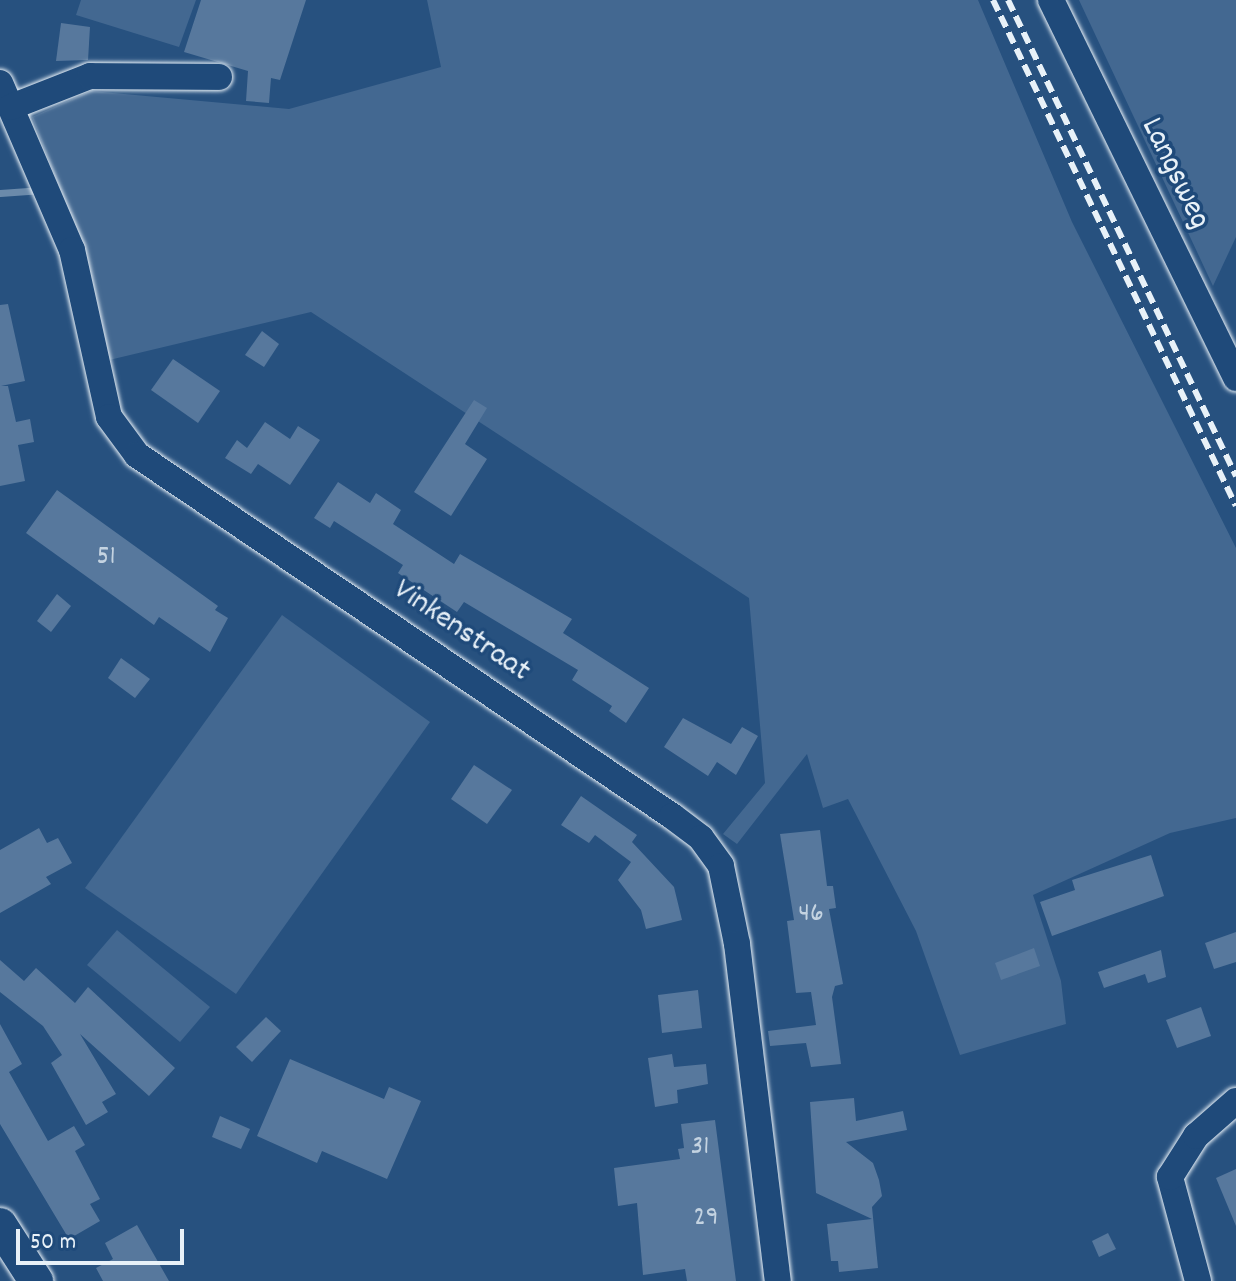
<!DOCTYPE html>
<style>
body{margin:0}
#map{position:relative;width:1236px;height:1281px;overflow:hidden;background:#27517f;font-family:Dekko,sans-serif}
div>[style]{position:absolute}
.green>*{inset:0;background:#436891}
.stream>*{height:7px;margin:-3.5px;padding:0 3.5px;transform-origin:3.5px;border-radius:3.5px;background:#6b8aaa}
.building>*{inset:0;background:#57789d}
.roads{filter:drop-shadow(0 0 2px #e8f1f8) drop-shadow(0 0 2px #e8f1f8)}
.minor>*{height:26px;margin:-13px;padding:0 13px;transform-origin:13px;border-radius:13px;background:#1f4a7a}
.major>*{height:34px;margin:-17px;padding:0 17px;transform-origin:17px;border-radius:17px;background:#1f4a7a}
.rail>*{height:6px;margin-top:-3px;transform-origin:0;background:repeating-linear-gradient(90deg,#e8f1f8 0 12px,transparent 0 18px)}
span{translate:-50% -50%;white-space:nowrap;text-align:center;line-height:1.15;-webkit-text-stroke:7px #1f4a7a;paint-order:stroke}
.number-label{font-size:28px;color:#c4d3e1}
.number-label span{-webkit-text-stroke-width:0}
.street-label{font-size:32px;color:#e8f1f8}
.scale{position:absolute;left:16px;top:1229px;width:168px;height:36px;box-sizing:border-box;border:4px solid #e8f1f8;border-top:0;padding-left:10px;font-size:24px;line-height:28px;white-space:nowrap;color:#e8f1f8;-webkit-text-stroke:6px #1f4a7a;paint-order:stroke}
</style>
<div id="map">
<div class="green">
<i style="clip-path:polygon(81px 0,196px 0,179px 47px,76px 15px)"></i>
<i style="clip-path:polygon(427px 0,978px 0,1072px 222px,1236px 548px,1236px 818px,1170px 833px,1033px 895px,1061px 981px,1066px 1024px,960px 1055px,916px 931px,848px 799px,823px 808px,807px 754px,737px 844px,723px 834px,765px 783px,749px 598px,311px 312px,105px 361px,83px 247px,32px 117px,91px 91px,289px 109px,441px 67px)"></i>
<i style="clip-path:polygon(1079px 0,1236px 0,1236px 237px,1213px 286px)"></i>
<i style="clip-path:polygon(282px 615px,430px 722px,236px 994px,85px 888px)"></i>
<i style="clip-path:polygon(117px 930px,210px 1007px,180px 1042px,87px 965px)"></i>
</div>
<div class="stream">
<i style="left:0;top:193px;width:42px;rotate:-4.1deg"></i>
</div>
<div class="building">
<i style="clip-path:polygon(201px 0,306px 0,280px 80px,271px 78px,269px 103px,246px 101px,248px 71px,184px 52px)"></i>
<i style="clip-path:polygon(61px 23px,90px 27px,88px 60px,56px 61px)"></i>
<i style="clip-path:polygon(8px 304px,25px 381px,1px 386px,8px 386px,16px 422px,30px 419px,34px 442px,18px 445px,25px 481px,0 486px,0 305px)"></i>
<i style="clip-path:polygon(262px 331px,279px 344px,264px 367px,245px 355px)"></i>
<i style="clip-path:polygon(173px 359px,220px 391px,198px 423px,151px 390px)"></i>
<i style="clip-path:polygon(474px 400px,487px 408px,465px 444px,487px 459px,451px 516px,414px 492px)"></i>
<i style="clip-path:polygon(265px 422px,290px 439px,298px 426px,320px 440px,290px 485px,258px 464px,251px 474px,225px 458px,237px 440px,247px 448px)"></i>
<i style="clip-path:polygon(338px 482px,370px 503px,376px 493px,401px 510px,393px 524px,454px 564px,460px 554px,572px 619px,563px 633px,649px 688px,626px 723px,609px 711px,612px 706px,572px 680px,578px 670px,464px 602px,457px 612px,398px 573px,403px 565px,334px 521px,330px 528px,314px 518px)"></i>
<i style="clip-path:polygon(57px 490px,218px 606px,215px 610px,228px 618px,210px 652px,159px 617px,154px 625px,26px 533px)"></i>
<i style="clip-path:polygon(57px 594px,71px 606px,51px 632px,37px 621px)"></i>
<i style="clip-path:polygon(121px 658px,150px 679px,135px 698px,108px 678px)"></i>
<i style="clip-path:polygon(683px 718px,731px 744px,742px 727px,758px 736px,736px 775px,717px 762px,708px 776px,664px 747px)"></i>
<i style="clip-path:polygon(474px 765px,512px 790px,487px 824px,451px 799px)"></i>
<i style="clip-path:polygon(581px 796px,637px 835px,632px 842px,674px 887px,682px 920px,646px 929px,641px 910px,618px 880px,631px 862px,595px 835px,589px 843px,561px 825px)"></i>
<i style="clip-path:polygon(39px 828px,47px 843px,58px 838px,72px 863px,46px 877px,51px 884px,0 913px,0 850px)"></i>
<i style="clip-path:polygon(820px 830px,827px 886px,833px 886px,836px 908px,829px 909px,843px 984px,835px 986px,832px 997px,841px 1064px,811px 1067px,806px 1043px,770px 1046px,768px 1031px,816px 1025px,811px 992px,796px 993px,787px 921px,794px 920px,780px 834px)"></i>
<i style="clip-path:polygon(1151px 855px,1164px 896px,1052px 936px,1040px 902px,1075px 890px,1072px 880px)"></i>
<i style="clip-path:polygon(1236px 932px,1236px 962px,1214px 969px,1205px 943px)"></i>
<i style="clip-path:polygon(1034px 948px,1040px 966px,1001px 980px,995px 963px)"></i>
<i style="clip-path:polygon(1161px 950px,1166px 977px,1148px 983px,1145px 974px,1104px 988px,1098px 972px)"></i>
<i style="clip-path:polygon(0 960px,24px 981px,36px 968px,75px 1003px,88px 987px,175px 1068px,149px 1096px,80px 1034px,116px 1094px,102px 1102px,108px 1112px,86px 1125px,51px 1063px,62px 1055px,43px 1026px,0 992px)"></i>
<i style="clip-path:polygon(698px 990px,702px 1028px,662px 1033px,658px 995px)"></i>
<i style="clip-path:polygon(1201px 1007px,1211px 1036px,1177px 1048px,1166px 1020px)"></i>
<i style="clip-path:polygon(266px 1017px,281px 1031px,252px 1062px,236px 1047px)"></i>
<i style="clip-path:polygon(0 1024px,22px 1064px,9px 1072px,48px 1141px,74px 1126px,85px 1145px,75px 1151px,100px 1199px,90px 1204px,100px 1221px,69px 1239px,0 1124px)"></i>
<i style="clip-path:polygon(672px 1054px,674px 1067px,706px 1064px,708px 1084px,677px 1090px,678px 1103px,655px 1107px,648px 1058px)"></i>
<i style="clip-path:polygon(290px 1059px,384px 1099px,389px 1087px,421px 1101px,387px 1179px,322px 1151px,317px 1163px,257px 1136px)"></i>
<i style="clip-path:polygon(854px 1098px,856px 1121px,903px 1111px,907px 1130px,846px 1142px,873px 1163px,879px 1180px,882px 1196px,872px 1207px,878px 1268px,839px 1272px,838px 1261px,831px 1261px,827px 1224px,872px 1219px,816px 1193px,810px 1102px)"></i>
<i style="clip-path:polygon(220px 1116px,250px 1129px,241px 1149px,212px 1137px)"></i>
<i style="clip-path:polygon(715px 1120px,736px 1281px,687px 1281px,685px 1269px,643px 1275px,637px 1203px,618px 1206px,614px 1168px,680px 1159px,678px 1149px,684px 1148px,681px 1124px)"></i>
<i style="clip-path:polygon(1236px 1169px,1236px 1226px,1216px 1178px)"></i>
<i style="clip-path:polygon(137px 1225px,169px 1281px,103px 1281px,96px 1268px,113px 1259px,105px 1243px)"></i>
<i style="clip-path:polygon(1108px 1233px,1116px 1249px,1099px 1257px,1092px 1241px)"></i>
</div>
<div class="roads">
<div class="minor">
<i style="left:1051px;top:0;width:421px;rotate:63.9deg"></i>
<i style="left:0;top:83px;width:182px;rotate:66.7deg"></i>
<i style="left:72px;top:250px;width:171px;rotate:77.5deg"></i>
<i style="left:109px;top:417px;width:47px;rotate:53.6deg"></i>
<i style="left:137px;top:455px;width:645px;rotate:34.01deg"></i>
<i style="left:672px;top:816px;width:36px;rotate:37deg"></i>
<i style="left:701px;top:838px;width:34px;rotate:54deg"></i>
<i style="left:721px;top:866px;width:80px;rotate:78.4deg"></i>
<i style="left:737px;top:944px;width:339px;rotate:83.1deg"></i>
<i style="left:11px;top:107px;width:85px;rotate:-21.4deg"></i>
<i style="left:90px;top:76px;width:129px;rotate:0.4deg"></i>
<i style="left:1198px;top:1281px;width:108px;rotate:-105.1deg"></i>
<i style="left:1170px;top:1177px;width:49px;rotate:-57.6deg"></i>
<i style="left:1196px;top:1136px;width:53px;rotate:-41.2deg"></i>
</div>
<div class="major">
<i style="left:0;top:1225px;width:67px;rotate:57.3deg"></i>
</div>
</div>
<div class="rail">
<i style="left:993px;top:0;width:561px;rotate:64.35deg"></i>
<i style="left:1008px;top:0;width:528px;rotate:64.41deg"></i>
</div>
<div class="number-label">
<span style="left:106px;top:558px">51</span>
<span style="left:811px;top:915px">46</span>
<span style="left:700px;top:1148px">31</span>
<span style="left:706px;top:1219px">29</span>
</div>
<div class="street-label">
<span style="left:1174px;top:174px;rotate:64deg">Langsweg</span>
<span style="left:461px;top:632px;rotate:34deg">Vinkenstraat</span>
</div>
<div class="scale">50 m</div>
</div>
